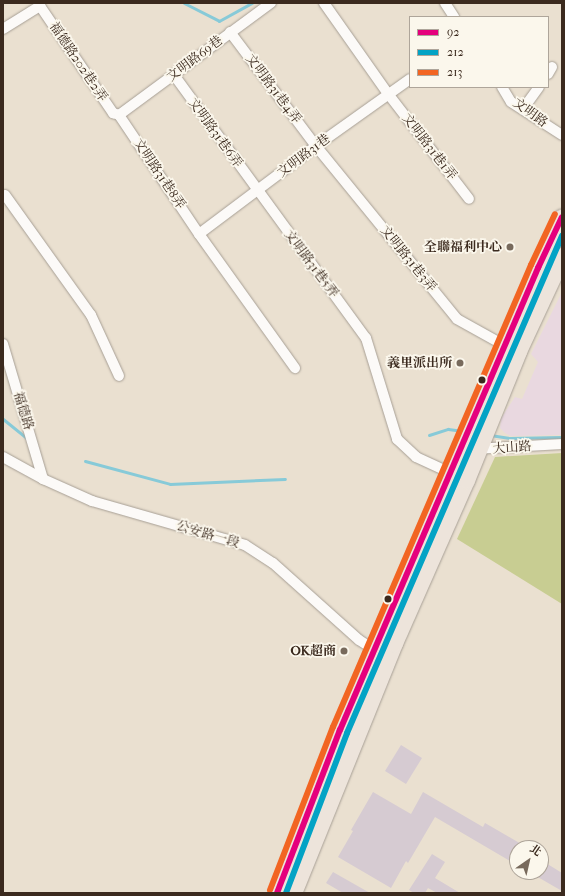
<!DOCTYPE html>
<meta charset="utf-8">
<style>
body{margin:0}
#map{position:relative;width:565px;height:896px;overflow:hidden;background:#eae0d0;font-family:"IM FELL French Canon","Noto Serif TC",serif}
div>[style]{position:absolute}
.built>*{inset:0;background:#e9d8e0}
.green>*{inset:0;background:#c8cd92}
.stream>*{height:3px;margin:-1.5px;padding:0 1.5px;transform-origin:1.5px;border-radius:1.5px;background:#87cad8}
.building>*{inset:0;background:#d6cbd2}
.roads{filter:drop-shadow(0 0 1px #a79f95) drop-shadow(0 0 1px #a79f95)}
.minor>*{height:10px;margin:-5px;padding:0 5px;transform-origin:5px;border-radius:5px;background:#fcfaf8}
.primary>*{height:17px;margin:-8.5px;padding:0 8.5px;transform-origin:8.5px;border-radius:8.5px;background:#ede4db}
.bus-1>*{height:6px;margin:-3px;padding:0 3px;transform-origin:3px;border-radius:3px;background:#e5007d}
.bus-2>*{height:6px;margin:-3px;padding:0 3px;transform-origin:3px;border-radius:3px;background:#03a3c5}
.bus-3>*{height:6px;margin:-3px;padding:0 3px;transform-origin:3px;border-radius:3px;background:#f26522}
.dots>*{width:11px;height:11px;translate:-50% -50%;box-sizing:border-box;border:2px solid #fbf7ec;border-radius:50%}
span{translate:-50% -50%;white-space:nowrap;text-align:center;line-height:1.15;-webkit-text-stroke:3.5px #fbf7ec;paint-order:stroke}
.street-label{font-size:13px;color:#3b2a1e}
.poi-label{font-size:13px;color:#3b2a1e;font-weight:700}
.right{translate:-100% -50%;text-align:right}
.frame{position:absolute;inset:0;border:4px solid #3b2a1e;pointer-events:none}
.legend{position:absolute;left:409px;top:16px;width:140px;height:72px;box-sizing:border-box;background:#fbf7ec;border:1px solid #aea59a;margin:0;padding:5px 7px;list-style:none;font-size:12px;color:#3b2a1e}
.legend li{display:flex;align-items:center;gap:8px;height:20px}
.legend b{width:20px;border:1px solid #aea59a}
.north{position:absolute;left:509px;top:840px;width:40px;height:40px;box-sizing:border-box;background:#fbf7ec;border:1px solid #aea59a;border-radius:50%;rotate:34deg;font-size:11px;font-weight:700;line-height:16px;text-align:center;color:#3b2a1e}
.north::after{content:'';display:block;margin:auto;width:14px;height:18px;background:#786a5c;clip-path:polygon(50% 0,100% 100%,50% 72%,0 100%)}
</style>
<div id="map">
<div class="built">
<i style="clip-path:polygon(562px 292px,562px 435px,511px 436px,505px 433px,500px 428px,501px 418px,515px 397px,522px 399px,538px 362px,531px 354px)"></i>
</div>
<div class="green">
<i style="clip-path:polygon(562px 453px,562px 604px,457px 539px,495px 457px)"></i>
</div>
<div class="stream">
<i style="left:184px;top:3px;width:39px;rotate:27deg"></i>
<i style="left:219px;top:21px;width:38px;rotate:-29deg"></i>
<i style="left:3px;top:419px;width:32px;rotate:39deg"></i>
<i style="left:429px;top:435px;width:20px;rotate:-18deg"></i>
<i style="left:448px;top:429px;width:15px;rotate:8deg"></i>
<i style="left:490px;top:435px;width:20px;rotate:9deg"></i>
<i style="left:510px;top:438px;width:52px;rotate:-1.1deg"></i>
<i style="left:85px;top:461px;width:88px;rotate:15.1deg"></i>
<i style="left:170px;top:484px;width:115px;rotate:-2.5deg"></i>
</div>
<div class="building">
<i style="clip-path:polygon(401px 745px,422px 758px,406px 784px,385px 771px)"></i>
<i style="clip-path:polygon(373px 792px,411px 814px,423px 792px,483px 827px,485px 823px,528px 848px,517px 848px,517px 865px,435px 817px,408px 863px,406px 861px,391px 888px,338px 857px,353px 831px,351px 830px)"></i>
<i style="clip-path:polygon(432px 854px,445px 862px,435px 878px,460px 893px,437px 893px,428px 888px,425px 893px,414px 893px,409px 890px)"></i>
<i style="clip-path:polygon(541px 860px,562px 873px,562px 891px,529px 872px,541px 872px)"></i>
<i style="clip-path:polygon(333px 872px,370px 893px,343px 893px,326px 883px)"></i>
</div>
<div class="roads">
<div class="minor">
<i style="left:324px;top:3px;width:113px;rotate:54.8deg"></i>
<i style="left:389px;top:95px;width:131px;rotate:52.4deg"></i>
<i style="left:445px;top:3px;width:17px;rotate:57deg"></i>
<i style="left:3px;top:29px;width:44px;rotate:-31.9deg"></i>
<i style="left:40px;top:6px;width:130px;rotate:55.7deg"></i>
<i style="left:113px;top:113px;width:6px;rotate:18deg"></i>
<i style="left:230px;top:32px;width:143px;rotate:53deg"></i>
<i style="left:316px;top:146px;width:223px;rotate:50.8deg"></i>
<i style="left:457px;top:319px;width:60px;rotate:29.1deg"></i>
<i style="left:548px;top:74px;width:8px;rotate:-60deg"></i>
<i style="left:174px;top:75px;width:326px;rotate:53.9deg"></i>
<i style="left:366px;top:338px;width:106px;rotate:72.9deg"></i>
<i style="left:397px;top:439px;width:26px;rotate:43deg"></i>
<i style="left:416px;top:457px;width:43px;rotate:24.8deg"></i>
<i style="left:502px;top:87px;width:17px;rotate:59deg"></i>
<i style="left:511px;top:102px;width:61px;rotate:32.9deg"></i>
<i style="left:523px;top:109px;width:27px;rotate:-54deg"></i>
<i style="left:119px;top:115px;width:143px;rotate:56.1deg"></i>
<i style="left:199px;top:234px;width:165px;rotate:54.4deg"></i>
<i style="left:119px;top:115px;width:189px;rotate:-36.4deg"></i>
<i style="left:5px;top:195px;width:148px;rotate:54.4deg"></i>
<i style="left:91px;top:315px;width:67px;rotate:65.3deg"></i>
<i style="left:199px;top:234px;width:146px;rotate:-36.9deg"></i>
<i style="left:316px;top:146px;width:115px;rotate:-35.5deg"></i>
<i style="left:3px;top:344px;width:141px;rotate:73.5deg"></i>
<i style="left:474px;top:449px;width:88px;rotate:-3.3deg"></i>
<i style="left:3px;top:457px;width:46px;rotate:28.8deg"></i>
<i style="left:43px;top:479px;width:54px;rotate:24.2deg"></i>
<i style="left:92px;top:501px;width:159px;rotate:16deg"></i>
<i style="left:245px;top:545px;width:33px;rotate:33deg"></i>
<i style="left:273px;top:563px;width:115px;rotate:41.8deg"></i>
<i style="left:359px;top:640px;width:22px;rotate:32deg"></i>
</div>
<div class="primary">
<i style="left:277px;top:893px;width:175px;rotate:-68.9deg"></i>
<i style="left:340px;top:730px;width:503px;rotate:-66.8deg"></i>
<i style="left:538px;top:268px;width:56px;rotate:-64.8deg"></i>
<i style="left:293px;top:893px;width:270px;rotate:-68deg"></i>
<i style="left:394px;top:643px;width:178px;rotate:-66.2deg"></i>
<i style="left:466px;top:480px;width:139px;rotate:-68deg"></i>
<i style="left:518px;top:351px;width:105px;rotate:-65.1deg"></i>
</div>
</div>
<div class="bus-1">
<i style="left:277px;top:893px;width:175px;rotate:-68.9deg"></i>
<i style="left:340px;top:730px;width:503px;rotate:-66.8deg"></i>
<i style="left:538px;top:268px;width:56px;rotate:-64.8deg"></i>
</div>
<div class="bus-2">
<i style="left:286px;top:893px;width:171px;rotate:-69.1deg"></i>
<i style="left:347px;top:733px;width:542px;rotate:-66.61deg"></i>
</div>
<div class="bus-3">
<i style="left:270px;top:890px;width:175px;rotate:-68.9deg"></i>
<i style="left:333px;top:727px;width:503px;rotate:-66.8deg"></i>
<i style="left:531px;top:265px;width:56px;rotate:-64.8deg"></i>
</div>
<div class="dots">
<i style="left:510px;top:247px;background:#786a5c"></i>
<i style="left:460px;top:363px;background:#786a5c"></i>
<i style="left:482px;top:380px;background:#3b2a1e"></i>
<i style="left:388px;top:599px;background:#3b2a1e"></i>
<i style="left:344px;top:651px;background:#786a5c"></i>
</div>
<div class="street-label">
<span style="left:195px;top:59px;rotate:-37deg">文明路69巷</span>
<span style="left:78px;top:62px;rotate:56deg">福德路202巷2弄</span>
<span style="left:273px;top:89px;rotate:53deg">文明路31巷4弄</span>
<span style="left:530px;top:113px;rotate:36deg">文明路</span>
<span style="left:215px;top:133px;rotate:54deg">文明路31巷6弄</span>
<span style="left:429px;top:147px;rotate:52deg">文明路31巷1弄</span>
<span style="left:304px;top:156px;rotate:-37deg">文明路31巷</span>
<span style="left:159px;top:174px;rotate:56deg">文明路31巷8弄</span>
<span style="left:408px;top:259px;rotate:51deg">文明路31巷3弄</span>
<span style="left:311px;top:264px;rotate:53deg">文明路31巷5弄</span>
<span style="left:23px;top:411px;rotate:73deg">福德路</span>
<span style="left:512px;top:448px;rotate:-4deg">大山路</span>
<span style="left:208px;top:535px;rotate:16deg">公安路一段</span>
</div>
<div class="poi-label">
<span class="right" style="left:502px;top:247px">全聯福利中心</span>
<span class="right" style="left:452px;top:363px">義里派出所</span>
<span class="right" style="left:336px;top:651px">OK超商</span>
</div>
<div class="frame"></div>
<ul class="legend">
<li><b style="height:5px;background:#e5007d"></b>92</li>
<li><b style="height:5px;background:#03a3c5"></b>212</li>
<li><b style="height:5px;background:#f26522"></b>213</li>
</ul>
<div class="north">北</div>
</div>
